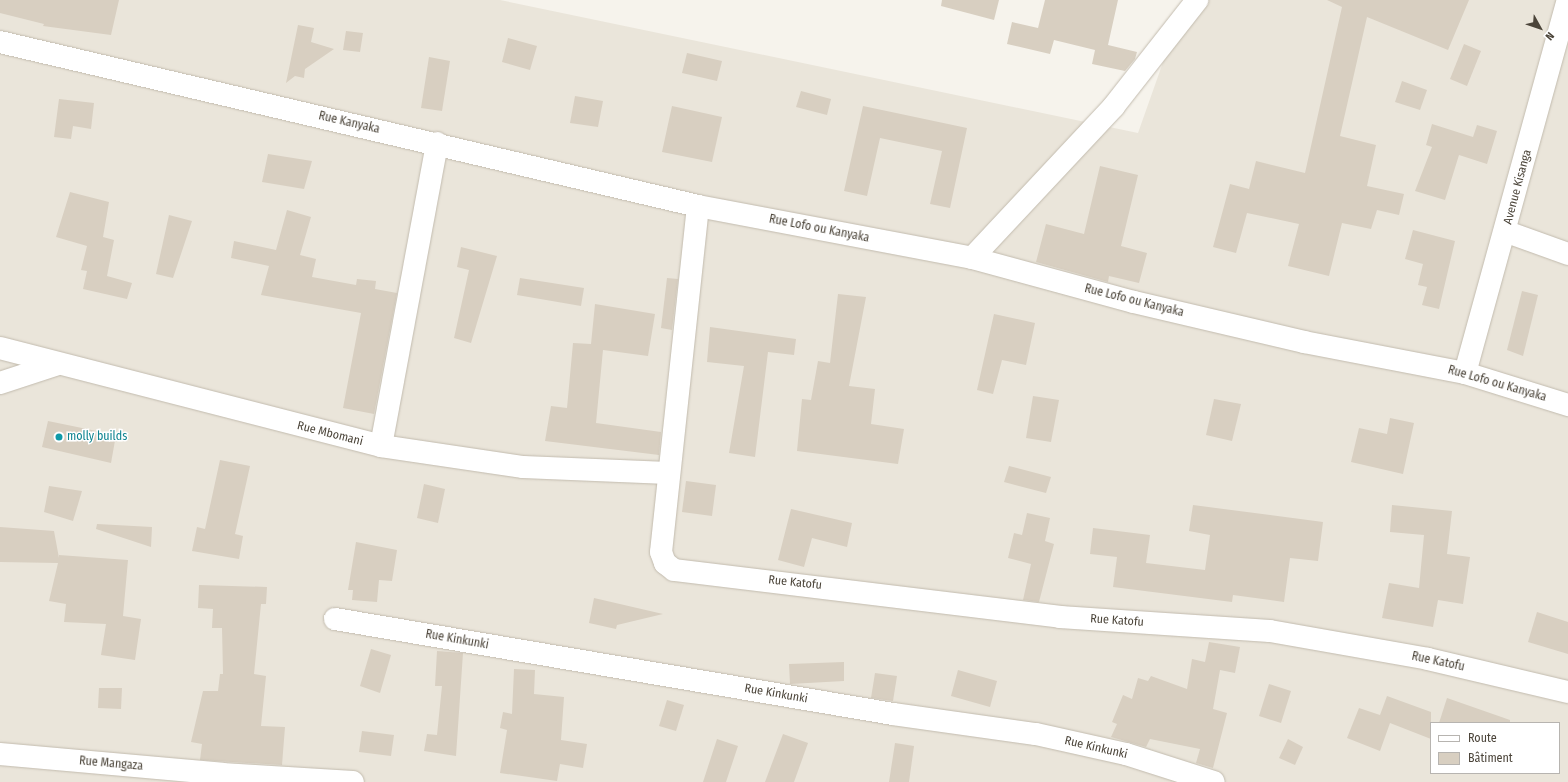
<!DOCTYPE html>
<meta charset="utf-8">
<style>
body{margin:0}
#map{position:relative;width:1568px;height:782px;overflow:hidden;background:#f6f3ec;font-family:"Fira Sans Condensed",sans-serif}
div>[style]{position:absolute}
.residential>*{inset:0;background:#eae5da}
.building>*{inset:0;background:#d8cfc1}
.roads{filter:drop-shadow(0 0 1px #c2bbae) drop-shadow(0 0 1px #c2bbae)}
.street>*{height:22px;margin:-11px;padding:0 11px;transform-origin:11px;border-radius:11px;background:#fff}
.dots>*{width:11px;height:11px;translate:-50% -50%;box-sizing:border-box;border:2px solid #fff;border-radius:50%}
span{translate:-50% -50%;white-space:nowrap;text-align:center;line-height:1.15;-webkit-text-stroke:3px #fff;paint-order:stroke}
.street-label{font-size:12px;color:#4b4439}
.culture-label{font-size:12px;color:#0d838f}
.left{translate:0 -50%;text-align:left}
.legend{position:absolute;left:1430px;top:722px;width:130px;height:52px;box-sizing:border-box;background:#fff;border:1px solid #b7b4b0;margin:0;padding:5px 7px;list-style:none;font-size:12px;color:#4b4439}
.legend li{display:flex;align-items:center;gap:8px;height:20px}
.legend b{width:20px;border:1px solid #b7b4b0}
.north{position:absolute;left:1520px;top:8px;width:40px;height:40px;-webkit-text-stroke:3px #fff;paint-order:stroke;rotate:130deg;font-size:11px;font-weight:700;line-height:16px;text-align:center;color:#4b4439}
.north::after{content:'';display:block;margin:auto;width:14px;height:18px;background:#4b4439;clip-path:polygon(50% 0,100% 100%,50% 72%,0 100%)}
</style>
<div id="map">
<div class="residential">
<i style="clip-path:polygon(evenodd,0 0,500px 0,1138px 133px,1185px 0,1568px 0,1568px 782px,0 782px,0 0,1431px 723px,1559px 723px,1559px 773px,1431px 773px,1431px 723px)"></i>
</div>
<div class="building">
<i style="clip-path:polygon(0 0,119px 0,111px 35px,43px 26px,44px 24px,0 13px)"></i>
<i style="clip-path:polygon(942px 0,999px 0,994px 20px,941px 6px)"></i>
<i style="clip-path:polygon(1045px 0,1118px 0,1108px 45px,1137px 52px,1135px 59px,1125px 71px,1092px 64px,1095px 50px,1054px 40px,1050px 54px,1007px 44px,1012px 22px,1038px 28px)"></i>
<i style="clip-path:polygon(1327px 0,1469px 0,1448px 50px,1367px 17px,1340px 136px,1376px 145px,1367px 186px,1404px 194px,1399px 215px,1377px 210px,1371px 229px,1342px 223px,1329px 276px,1288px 266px,1299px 224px,1247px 213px,1236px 253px,1213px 247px,1230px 184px,1249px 189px,1256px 161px,1305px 173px,1342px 7px)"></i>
<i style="clip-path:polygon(298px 25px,314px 28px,311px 42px,334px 49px,305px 69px,304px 78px,295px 76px,286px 83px)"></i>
<i style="clip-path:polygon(346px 31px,363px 33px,360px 52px,343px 50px)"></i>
<i style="clip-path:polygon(508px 38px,537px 46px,530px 70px,502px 62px)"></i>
<i style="clip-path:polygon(1464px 44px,1481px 51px,1467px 86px,1450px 79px)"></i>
<i style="clip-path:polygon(687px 53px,722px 61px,717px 81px,682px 73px)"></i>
<i style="clip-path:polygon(429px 57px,450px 61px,442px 111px,421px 108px)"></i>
<i style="clip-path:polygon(1402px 81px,1427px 90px,1420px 110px,1395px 102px)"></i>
<i style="clip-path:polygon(801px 91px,831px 99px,827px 115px,796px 107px)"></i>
<i style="clip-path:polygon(575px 96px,603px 101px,598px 127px,570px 123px)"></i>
<i style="clip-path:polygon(59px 99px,94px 103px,91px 129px,73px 126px,71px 139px,54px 137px)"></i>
<i style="clip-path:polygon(672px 106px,722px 117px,712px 162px,662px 152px)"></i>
<i style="clip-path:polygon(863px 106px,967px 128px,950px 208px,930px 204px,942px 151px,880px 138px,867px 196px,844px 191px)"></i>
<i style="clip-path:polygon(1432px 124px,1473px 137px,1477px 125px,1497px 131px,1487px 164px,1459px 155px,1445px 200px,1415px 191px,1432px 147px,1426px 145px)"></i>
<i style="clip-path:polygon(268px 154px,312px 161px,304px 189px,262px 182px)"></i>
<i style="clip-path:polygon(1100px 166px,1138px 175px,1121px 246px,1147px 253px,1139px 283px,1109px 276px,1108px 282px,1036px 262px,1046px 224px,1084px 234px)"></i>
<i style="clip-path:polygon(70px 192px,109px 202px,103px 237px,114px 240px,107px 276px,132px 283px,127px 299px,83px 289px,87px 271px,81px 270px,87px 246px,56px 237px)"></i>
<i style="clip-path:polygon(287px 210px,311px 217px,300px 255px,316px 259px,312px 277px,356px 285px,357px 279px,376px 281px,375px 289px,397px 293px,374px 414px,343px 408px,361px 313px,261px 295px,269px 266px,231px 258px,234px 241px,276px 250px)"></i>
<i style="clip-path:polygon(169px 215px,192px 221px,173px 278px,156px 274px)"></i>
<i style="clip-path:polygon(1413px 230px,1455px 241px,1439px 309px,1422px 305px,1427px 287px,1418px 285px,1423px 264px,1405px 259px)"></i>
<i style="clip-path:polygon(461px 247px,497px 256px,471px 343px,454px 338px,469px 270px,457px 267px)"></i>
<i style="clip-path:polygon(520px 278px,584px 288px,581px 306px,517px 295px)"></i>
<i style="clip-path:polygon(667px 278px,678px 279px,672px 330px,661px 328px)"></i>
<i style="clip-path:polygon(1522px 291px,1538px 295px,1523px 356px,1507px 350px)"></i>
<i style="clip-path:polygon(838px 294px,866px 297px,849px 386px,875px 389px,871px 424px,904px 429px,898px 464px,797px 451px,802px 399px,811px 400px,818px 361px,830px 363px)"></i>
<i style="clip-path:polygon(595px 304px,655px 314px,648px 356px,603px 350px,596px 423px,661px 432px,659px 455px,545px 441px,551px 406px,567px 408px,573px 343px,591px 344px)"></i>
<i style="clip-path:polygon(994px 314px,1035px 323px,1026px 365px,1002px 360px,993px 394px,977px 390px)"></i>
<i style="clip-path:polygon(710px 327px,796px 339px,794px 355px,768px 352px,755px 457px,729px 453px,744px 366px,707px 362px)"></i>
<i style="clip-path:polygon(1033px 396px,1059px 400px,1051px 442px,1026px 438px)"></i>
<i style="clip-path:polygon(1214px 399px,1241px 404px,1232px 441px,1206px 435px)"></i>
<i style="clip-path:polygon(1390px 418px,1414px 423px,1403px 474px,1351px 462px,1359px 428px,1387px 434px)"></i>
<i style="clip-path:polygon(48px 421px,116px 435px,111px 463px,42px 447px)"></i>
<i style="clip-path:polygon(220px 460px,250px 466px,235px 534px,243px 536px,239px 559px,192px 551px,197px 527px,205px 529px)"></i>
<i style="clip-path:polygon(1009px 466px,1051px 477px,1046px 493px,1004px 482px)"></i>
<i style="clip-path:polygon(686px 481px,716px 485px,712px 516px,682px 512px)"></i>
<i style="clip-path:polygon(424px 484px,445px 489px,438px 523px,417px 518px)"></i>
<i style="clip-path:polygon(49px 486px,82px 491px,73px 521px,44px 512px)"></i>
<i style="clip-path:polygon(1193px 505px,1323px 522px,1318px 561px,1290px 558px,1284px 602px,1233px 595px,1232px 602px,1113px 587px,1117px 557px,1090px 554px,1093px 528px,1150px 535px,1146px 563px,1205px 570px,1210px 535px,1189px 531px)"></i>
<i style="clip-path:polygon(1392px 505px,1452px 511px,1447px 554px,1470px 557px,1463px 604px,1438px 600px,1433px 627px,1382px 618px,1389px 583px,1419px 588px,1424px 535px,1390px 532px)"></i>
<i style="clip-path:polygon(791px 509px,852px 523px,847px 547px,812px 538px,804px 567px,778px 560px)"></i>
<i style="clip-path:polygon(1027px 513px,1050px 518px,1045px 541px,1054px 544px,1039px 602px,1023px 600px,1031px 564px,1008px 558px,1014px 533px,1022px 535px)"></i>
<i style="clip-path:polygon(97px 524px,152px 527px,151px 547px,96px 529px)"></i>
<i style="clip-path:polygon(0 527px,54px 531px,59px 558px,59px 555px,128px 560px,123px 616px,141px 619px,135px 660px,101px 655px,106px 624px,64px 622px,66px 604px,49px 601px,58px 563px,0 562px)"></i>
<i style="clip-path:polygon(356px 542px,397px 550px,392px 581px,379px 580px,377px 602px,352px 600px,353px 590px,348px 590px)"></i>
<i style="clip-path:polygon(199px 585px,267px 587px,266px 604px,261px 604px,254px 674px,266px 676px,261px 726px,285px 727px,282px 765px,200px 760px,202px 744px,191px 742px,203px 691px,218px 691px,220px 674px,223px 674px,222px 628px,212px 628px,213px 609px,198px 608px)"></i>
<i style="clip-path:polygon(594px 598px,663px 614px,617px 625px,616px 629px,589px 623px)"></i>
<i style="clip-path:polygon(1537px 612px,1568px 622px,1568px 654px,1528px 642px)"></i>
<i style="clip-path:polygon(1209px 642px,1240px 647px,1235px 673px,1220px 670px,1213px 709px,1227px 713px,1213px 768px,1196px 763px,1200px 749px,1150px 739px,1146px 747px,1111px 737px,1117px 724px,1112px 722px,1123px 695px,1132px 699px,1138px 678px,1148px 681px,1151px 676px,1187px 689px,1192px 659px,1205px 662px)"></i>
<i style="clip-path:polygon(371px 649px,391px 655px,380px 693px,360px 686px)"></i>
<i style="clip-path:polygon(437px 651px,463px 653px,456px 756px,424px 751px,427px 734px,437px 735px,442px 686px,435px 686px)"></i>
<i style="clip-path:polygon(844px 662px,844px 681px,790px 684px,789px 664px)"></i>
<i style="clip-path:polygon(514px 669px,535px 670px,534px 694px,564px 697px,561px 740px,587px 744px,583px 768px,560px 764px,557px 781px,500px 773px,507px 730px,500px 728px,503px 712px,512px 714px)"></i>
<i style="clip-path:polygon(958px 670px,997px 681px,990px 707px,951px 696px)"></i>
<i style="clip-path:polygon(875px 673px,897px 676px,893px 701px,871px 698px)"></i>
<i style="clip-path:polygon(1269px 684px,1291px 691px,1281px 723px,1259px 716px)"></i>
<i style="clip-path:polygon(99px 688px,122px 688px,121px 709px,98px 708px)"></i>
<i style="clip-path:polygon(1387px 696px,1431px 712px,1431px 739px,1390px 723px,1380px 751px,1347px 738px,1359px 708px,1380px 715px)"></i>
<i style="clip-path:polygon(1447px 698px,1510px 720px,1510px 723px,1439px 723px)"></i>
<i style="clip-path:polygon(667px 700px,684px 705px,676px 731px,659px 726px)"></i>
<i style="clip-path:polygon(362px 731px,394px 735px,391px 756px,359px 752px)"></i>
<i style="clip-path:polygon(783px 734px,808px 743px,794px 782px,765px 782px)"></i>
<i style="clip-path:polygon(717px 739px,738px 746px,726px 782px,703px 782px)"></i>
<i style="clip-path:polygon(1288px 739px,1303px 747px,1295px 765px,1279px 758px)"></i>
<i style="clip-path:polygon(895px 743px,914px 746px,909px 782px,889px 782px)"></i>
</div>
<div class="roads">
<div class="street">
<i style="left:0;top:42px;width:717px;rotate:13.22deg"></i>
<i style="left:698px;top:206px;width:279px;rotate:10.7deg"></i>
<i style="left:972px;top:258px;width:168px;rotate:15.2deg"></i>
<i style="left:1134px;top:302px;width:175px;rotate:13.2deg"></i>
<i style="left:1304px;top:342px;width:164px;rotate:10.9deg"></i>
<i style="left:1465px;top:373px;width:108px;rotate:17.3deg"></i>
<i style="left:698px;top:206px;width:348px;rotate:96.1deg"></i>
<i style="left:661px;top:552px;width:12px;rotate:70deg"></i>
<i style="left:665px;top:563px;width:11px;rotate:38deg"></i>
<i style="left:674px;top:570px;width:389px;rotate:6.9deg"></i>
<i style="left:1060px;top:617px;width:210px;rotate:3.8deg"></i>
<i style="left:1270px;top:631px;width:160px;rotate:10deg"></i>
<i style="left:1428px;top:659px;width:144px;rotate:13.3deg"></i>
<i style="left:1507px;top:232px;width:65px;rotate:19.8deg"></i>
<i style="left:972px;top:258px;width:208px;rotate:-46.9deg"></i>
<i style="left:1114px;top:106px;width:135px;rotate:-51.9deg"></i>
<i style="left:0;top:348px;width:393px;rotate:14.4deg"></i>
<i style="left:381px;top:446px;width:144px;rotate:8.4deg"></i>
<i style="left:523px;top:467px;width:145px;rotate:2.4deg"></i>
<i style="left:1465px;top:373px;width:387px;rotate:-74.6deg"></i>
<i style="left:0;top:383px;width:61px;rotate:-18.1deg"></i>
<i style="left:381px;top:446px;width:308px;rotate:-79.5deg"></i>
<i style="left:335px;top:619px;width:566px;rotate:9.66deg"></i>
<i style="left:893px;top:714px;width:144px;rotate:8deg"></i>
<i style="left:1036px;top:734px;width:92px;rotate:12.5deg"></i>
<i style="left:1126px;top:754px;width:92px;rotate:17.7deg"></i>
<i style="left:0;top:754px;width:223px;rotate:5.1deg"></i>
<i style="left:222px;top:774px;width:131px;rotate:3.5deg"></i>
</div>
</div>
<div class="dots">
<i style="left:59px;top:437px;background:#0f9aa8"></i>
</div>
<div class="street-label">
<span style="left:349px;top:123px;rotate:13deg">Rue Kanyaka</span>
<span style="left:1518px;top:187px;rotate:-75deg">Avenue Kisanga</span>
<span style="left:819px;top:229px;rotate:11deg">Rue Lofo ou Kanyaka</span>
<span style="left:1134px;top:301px;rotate:14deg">Rue Lofo ou Kanyaka</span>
<span style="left:1497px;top:384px;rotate:16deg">Rue Lofo ou Kanyaka</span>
<span style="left:330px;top:434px;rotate:14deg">Rue Mbomani</span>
<span style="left:795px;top:583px;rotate:6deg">Rue Katofu</span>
<span style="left:1117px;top:621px;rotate:4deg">Rue Katofu</span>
<span style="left:457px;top:640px;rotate:10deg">Rue Kinkunki</span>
<span style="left:1438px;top:662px;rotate:12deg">Rue Katofu</span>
<span style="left:776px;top:694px;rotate:10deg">Rue Kinkunki</span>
<span style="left:1096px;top:748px;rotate:13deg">Rue Kinkunki</span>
<span style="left:111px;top:764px;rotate:5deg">Rue Mangaza</span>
</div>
<div class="culture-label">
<span class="left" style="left:67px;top:437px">molly builds</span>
</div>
<ul class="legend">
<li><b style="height:5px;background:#fff"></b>Route</li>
<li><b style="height:11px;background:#d8cfc1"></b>Bâtiment</li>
</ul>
<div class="north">N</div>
</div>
